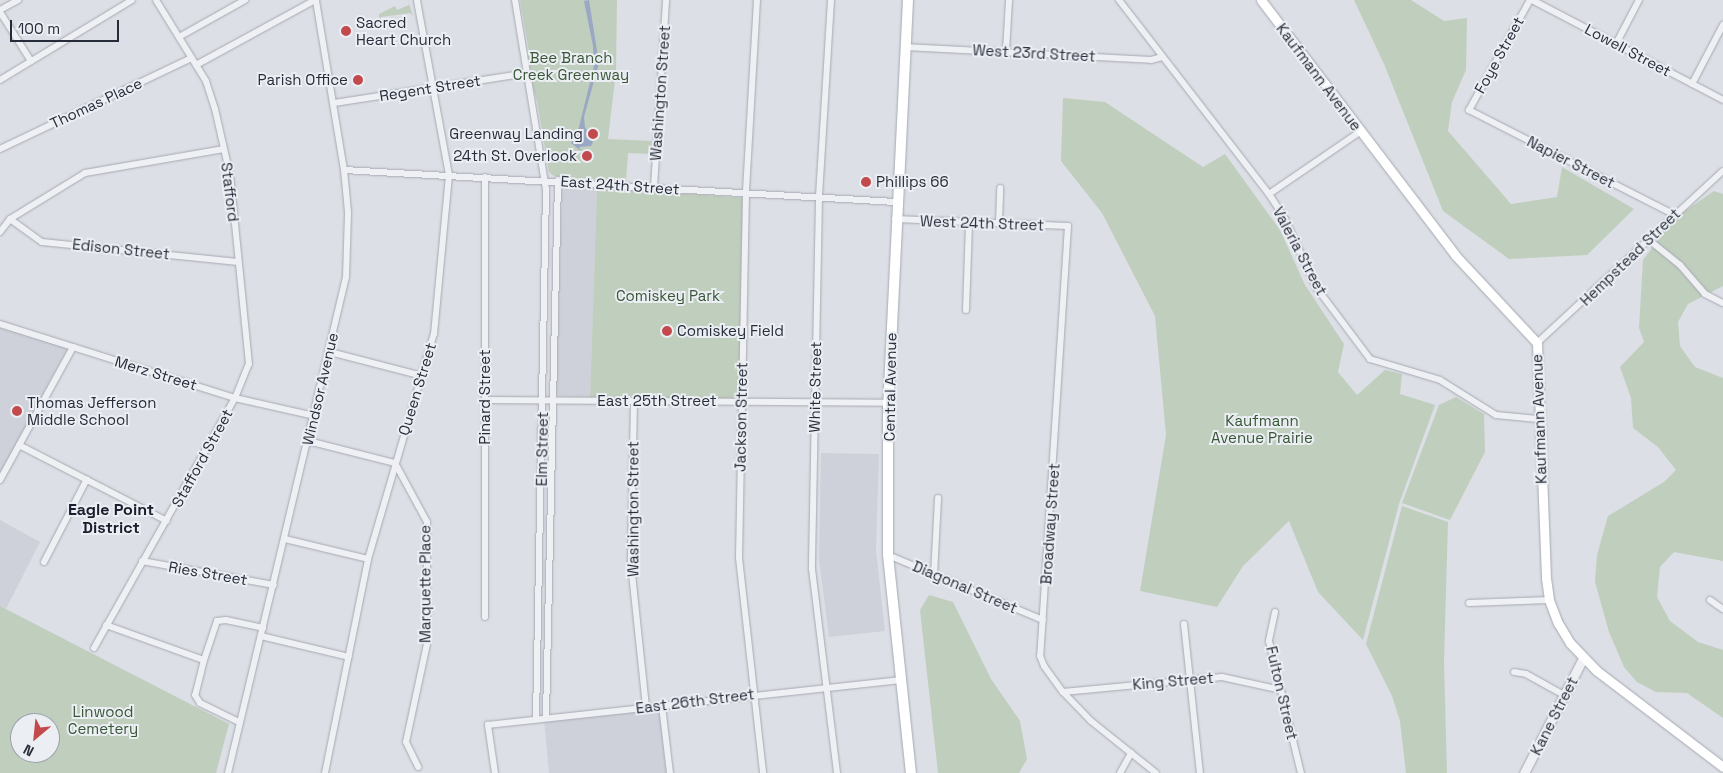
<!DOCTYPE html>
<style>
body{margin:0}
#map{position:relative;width:1723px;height:773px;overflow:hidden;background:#dcdfe5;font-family:"Space Grotesk",sans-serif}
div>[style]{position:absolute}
.built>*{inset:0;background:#cfd1da}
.green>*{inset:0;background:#c0cebe}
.water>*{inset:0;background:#9aa8c3}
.roads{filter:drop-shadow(0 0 1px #a6a9b2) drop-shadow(0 0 1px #a6a9b2)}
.minor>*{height:6px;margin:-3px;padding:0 3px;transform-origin:3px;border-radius:3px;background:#eff0f4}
.tertiary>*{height:9px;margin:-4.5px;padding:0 4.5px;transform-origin:4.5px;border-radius:4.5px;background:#eff0f4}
.secondary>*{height:9px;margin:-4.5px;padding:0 4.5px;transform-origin:4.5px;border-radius:4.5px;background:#fff}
.primary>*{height:10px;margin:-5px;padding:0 5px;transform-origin:5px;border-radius:5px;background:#fff}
.dots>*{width:14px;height:14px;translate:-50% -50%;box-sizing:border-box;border:2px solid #ebeef3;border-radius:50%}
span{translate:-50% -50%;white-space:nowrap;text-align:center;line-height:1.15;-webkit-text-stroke:4px #ebeef3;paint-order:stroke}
.poi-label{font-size:15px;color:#272c3a}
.left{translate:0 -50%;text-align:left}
.right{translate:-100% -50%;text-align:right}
.street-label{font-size:15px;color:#272c3a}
.park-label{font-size:15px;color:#385536}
.neighbourhood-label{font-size:16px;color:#1a1d2b;font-weight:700}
.north{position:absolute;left:10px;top:713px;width:50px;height:50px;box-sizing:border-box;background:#ebeef3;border:1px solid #9da0a9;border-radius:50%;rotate:208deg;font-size:14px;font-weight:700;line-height:20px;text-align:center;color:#272c3a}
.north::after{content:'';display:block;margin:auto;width:18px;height:22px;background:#c24a4c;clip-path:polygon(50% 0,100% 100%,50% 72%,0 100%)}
.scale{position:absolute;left:10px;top:20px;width:109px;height:22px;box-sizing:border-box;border:2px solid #272c3a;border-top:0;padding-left:6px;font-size:15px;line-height:18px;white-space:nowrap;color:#272c3a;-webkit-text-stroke:4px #ebeef3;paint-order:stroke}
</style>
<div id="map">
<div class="built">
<i style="clip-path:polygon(562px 184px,597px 187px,590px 397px,559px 396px,556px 394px)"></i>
<i style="clip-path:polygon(0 328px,68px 348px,0 474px)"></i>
<i style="clip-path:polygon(821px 453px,879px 454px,876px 550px,885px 631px,829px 637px,819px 560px)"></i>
<i style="clip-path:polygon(0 520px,40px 542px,6px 609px,0 606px)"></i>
<i style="clip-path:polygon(659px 708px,667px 773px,549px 773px,544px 720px)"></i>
</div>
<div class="green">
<i style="clip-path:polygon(408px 0,413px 16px,410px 13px,381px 17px,379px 21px,379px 14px,395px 6px,397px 10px,409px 5px)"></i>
<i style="clip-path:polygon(520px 0,617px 0,616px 71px,608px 139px,652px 141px,652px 154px,628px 153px,626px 182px,554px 176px,549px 172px,537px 101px,526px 64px,529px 52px)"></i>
<i style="clip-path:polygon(1354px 0,1411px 0,1444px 21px,1467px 18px,1466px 70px,1452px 102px,1448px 131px,1511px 204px,1557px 197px,1562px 167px,1634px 209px,1587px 255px,1509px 259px,1443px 211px,1384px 64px)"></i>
<i style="clip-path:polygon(1063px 98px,1105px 102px,1203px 167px,1225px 154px,1280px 230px,1305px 285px,1344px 344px,1338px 372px,1357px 395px,1385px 370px,1402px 374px,1400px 394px,1435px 405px,1399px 504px,1363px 640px,1318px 592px,1289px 521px,1243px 566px,1217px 607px,1140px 591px,1166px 435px,1155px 316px,1102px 213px,1061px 161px)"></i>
<i style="clip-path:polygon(597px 187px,746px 198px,741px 401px,641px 401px,641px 396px,590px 397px)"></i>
<i style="clip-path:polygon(1714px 191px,1723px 194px,1723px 286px,1688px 304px,1678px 322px,1680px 346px,1695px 367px,1723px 378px,1723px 561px,1674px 552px,1660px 567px,1657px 597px,1670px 621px,1698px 642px,1723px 650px,1723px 718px,1687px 693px,1656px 692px,1637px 682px,1624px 667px,1609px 632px,1595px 582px,1597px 555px,1608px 516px,1664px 482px,1676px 470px,1658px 447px,1633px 428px,1631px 398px,1620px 367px,1644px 342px,1639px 328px,1643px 260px,1675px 218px)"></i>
<i style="clip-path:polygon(1456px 397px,1484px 414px,1485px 452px,1450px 520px,1402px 503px,1439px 405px)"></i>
<i style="clip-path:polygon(1402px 506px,1448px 522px,1444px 662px,1447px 773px,1406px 773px,1400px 721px,1392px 696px,1366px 644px)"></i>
<i style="clip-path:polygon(929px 595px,953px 602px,991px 679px,1020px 721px,1027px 759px,1019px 773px,938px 773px,920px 610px)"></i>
<i style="clip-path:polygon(evenodd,0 606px,229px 724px,216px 773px,0 773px,0 606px,20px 723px,50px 723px,50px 753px,20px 753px,20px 723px)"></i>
</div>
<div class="water">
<i style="clip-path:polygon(589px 0,599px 63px,584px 117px,585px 127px,593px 142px,591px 146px,579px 147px,581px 151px,571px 143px,578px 131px,594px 66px,593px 46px,584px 1px)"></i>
</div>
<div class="roads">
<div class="minor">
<i style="left:515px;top:0;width:192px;rotate:80.7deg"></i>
<i style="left:546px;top:189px;width:530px;rotate:91.08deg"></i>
<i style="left:757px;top:0;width:193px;rotate:93.3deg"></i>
<i style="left:746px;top:193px;width:365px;rotate:91.1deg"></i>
<i style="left:739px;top:558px;width:216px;rotate:83.6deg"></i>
<i style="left:831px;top:0;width:198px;rotate:93.5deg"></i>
<i style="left:819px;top:198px;width:371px;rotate:91.1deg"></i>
<i style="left:812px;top:569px;width:206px;rotate:83deg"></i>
<i style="left:1119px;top:0;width:245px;rotate:52.3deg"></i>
<i style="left:1269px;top:194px;width:30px;rotate:57deg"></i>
<i style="left:1285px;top:219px;width:75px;rotate:65.5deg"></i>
<i style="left:1316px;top:287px;width:90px;rotate:53.1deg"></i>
<i style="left:1370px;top:359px;width:73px;rotate:16.7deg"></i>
<i style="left:1440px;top:380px;width:66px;rotate:32deg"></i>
<i style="left:1496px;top:415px;width:42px;rotate:5.4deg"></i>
<i style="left:1530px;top:0;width:126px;rotate:119deg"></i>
<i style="left:1469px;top:110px;width:229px;rotate:27deg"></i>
<i style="left:1532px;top:0;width:216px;rotate:27.6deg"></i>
<i style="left:0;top:10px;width:21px;rotate:-29deg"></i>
<i style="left:0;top:12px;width:58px;rotate:57.7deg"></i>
<i style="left:179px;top:37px;width:76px;rotate:-29.3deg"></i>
<i style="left:1616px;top:44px;width:50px;rotate:-62.4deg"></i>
<i style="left:905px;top:47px;width:246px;rotate:3deg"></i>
<i style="left:1151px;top:60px;width:11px;rotate:-15deg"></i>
<i style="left:1006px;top:51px;width:51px;rotate:-86.6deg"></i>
<i style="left:196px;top:65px;width:136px;rotate:-28.6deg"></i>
<i style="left:0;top:80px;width:154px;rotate:-31.2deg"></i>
<i style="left:1692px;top:84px;width:67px;rotate:-62.3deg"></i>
<i style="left:334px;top:103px;width:195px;rotate:-8.8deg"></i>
<i style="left:0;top:149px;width:212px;rotate:-25.4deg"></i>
<i style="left:344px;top:170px;width:553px;rotate:3.32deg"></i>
<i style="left:654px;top:187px;width:187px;rotate:-86.3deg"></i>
<i style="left:1269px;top:194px;width:112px;rotate:-34.4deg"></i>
<i style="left:10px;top:219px;width:39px;rotate:36deg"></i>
<i style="left:42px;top:242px;width:197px;rotate:5.8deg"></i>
<i style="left:895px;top:219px;width:173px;rotate:2.3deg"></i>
<i style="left:1068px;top:226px;width:431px;rotate:93.7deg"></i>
<i style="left:1040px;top:656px;width:11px;rotate:68deg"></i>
<i style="left:1044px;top:666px;width:32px;rotate:54deg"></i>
<i style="left:1063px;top:692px;width:40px;rotate:46deg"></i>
<i style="left:1091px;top:721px;width:83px;rotate:38.7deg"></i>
<i style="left:999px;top:223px;width:35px;rotate:-88deg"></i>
<i style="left:0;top:232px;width:16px;rotate:-52deg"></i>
<i style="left:10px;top:219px;width:88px;rotate:-31.5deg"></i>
<i style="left:85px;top:173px;width:141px;rotate:-9.8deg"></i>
<i style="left:1649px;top:240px;width:40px;rotate:39deg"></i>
<i style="left:1680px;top:265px;width:38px;rotate:49deg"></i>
<i style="left:1705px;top:294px;width:20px;rotate:27deg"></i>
<i style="left:966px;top:310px;width:87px;rotate:-88deg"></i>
<i style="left:0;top:324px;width:246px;rotate:17.5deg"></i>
<i style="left:235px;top:398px;width:81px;rotate:12.8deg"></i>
<i style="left:1537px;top:343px;width:253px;rotate:-42.8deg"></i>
<i style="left:330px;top:352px;width:95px;rotate:14.6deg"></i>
<i style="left:486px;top:400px;width:402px;rotate:0.4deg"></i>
<i style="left:634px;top:401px;width:163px;rotate:91.1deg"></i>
<i style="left:631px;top:564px;width:144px;rotate:84deg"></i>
<i style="left:308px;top:441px;width:90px;rotate:14.2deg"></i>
<i style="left:395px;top:463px;width:67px;rotate:61.5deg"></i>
<i style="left:427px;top:522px;width:122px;rotate:90deg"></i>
<i style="left:427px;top:644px;width:100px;rotate:102.1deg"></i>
<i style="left:406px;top:742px;width:28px;rotate:64deg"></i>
<i style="left:19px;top:445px;width:166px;rotate:27.2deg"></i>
<i style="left:0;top:480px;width:152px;rotate:-61.2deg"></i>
<i style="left:285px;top:539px;width:85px;rotate:13.5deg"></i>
<i style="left:888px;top:555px;width:168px;rotate:22.8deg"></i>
<i style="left:142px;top:561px;width:134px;rotate:10.3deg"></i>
<i style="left:44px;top:562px;width:93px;rotate:-62.6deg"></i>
<i style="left:934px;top:575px;width:77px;rotate:-87deg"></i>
<i style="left:1710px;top:600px;width:16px;rotate:35deg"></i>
<i style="left:1469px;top:603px;width:80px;rotate:-2.1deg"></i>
<i style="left:1275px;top:612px;width:30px;rotate:102deg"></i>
<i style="left:1269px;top:641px;width:136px;rotate:76.4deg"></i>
<i style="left:485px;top:617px;width:440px;rotate:-90deg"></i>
<i style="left:1184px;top:624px;width:150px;rotate:83.9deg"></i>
<i style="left:106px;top:625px;width:104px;rotate:19.7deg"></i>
<i style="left:204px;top:660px;width:36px;rotate:104deg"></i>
<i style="left:195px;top:695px;width:9px;rotate:58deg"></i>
<i style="left:200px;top:703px;width:43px;rotate:26deg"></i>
<i style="left:261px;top:636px;width:90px;rotate:13.4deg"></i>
<i style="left:94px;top:648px;width:287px;rotate:-60.6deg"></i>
<i style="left:235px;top:398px;width:37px;rotate:-68deg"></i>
<i style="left:249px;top:364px;width:190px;rotate:-95.7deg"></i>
<i style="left:230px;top:175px;width:68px;rotate:-102.8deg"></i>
<i style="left:215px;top:109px;width:29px;rotate:-108deg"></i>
<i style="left:206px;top:81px;width:95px;rotate:-121.7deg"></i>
<i style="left:204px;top:660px;width:41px;rotate:-71.6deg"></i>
<i style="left:217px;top:621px;width:9px;rotate:-6deg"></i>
<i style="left:226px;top:620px;width:38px;rotate:12deg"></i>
<i style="left:1514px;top:672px;width:12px;rotate:9deg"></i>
<i style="left:1526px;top:674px;width:43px;rotate:28.9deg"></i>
<i style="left:1063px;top:692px;width:160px;rotate:-5.4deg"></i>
<i style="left:1222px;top:677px;width:60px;rotate:12.4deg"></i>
<i style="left:662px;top:706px;width:67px;rotate:83.2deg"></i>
<i style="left:546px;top:717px;width:537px;rotate:-88.72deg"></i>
<i style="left:228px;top:773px;width:510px;rotate:-76.62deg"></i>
<i style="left:346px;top:277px;width:65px;rotate:-88.2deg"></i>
<i style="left:348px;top:212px;width:42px;rotate:-95.4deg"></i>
<i style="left:344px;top:170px;width:172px;rotate:-99.4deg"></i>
<i style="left:325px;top:773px;width:218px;rotate:-78.6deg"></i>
<i style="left:368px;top:559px;width:234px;rotate:-73.7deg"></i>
<i style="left:434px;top:334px;width:160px;rotate:-84.6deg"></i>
<i style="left:449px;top:175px;width:178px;rotate:-100.4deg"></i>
<i style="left:495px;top:773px;width:49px;rotate:-98.3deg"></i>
<i style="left:488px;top:725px;width:415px;rotate:-6.2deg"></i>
<i style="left:1120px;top:773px;width:23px;rotate:-61deg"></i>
</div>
<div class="tertiary">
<i style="left:1524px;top:773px;width:129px;rotate:-62.8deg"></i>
</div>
<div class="secondary">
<i style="left:1261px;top:0;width:320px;rotate:52.7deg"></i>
<i style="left:1455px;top:255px;width:120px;rotate:47deg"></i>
<i style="left:1537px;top:343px;width:235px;rotate:87.8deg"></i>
<i style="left:1546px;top:578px;width:22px;rotate:82deg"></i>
<i style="left:1549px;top:600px;width:25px;rotate:69deg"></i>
<i style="left:1558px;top:623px;width:23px;rotate:59deg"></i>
<i style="left:1570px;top:643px;width:39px;rotate:46deg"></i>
<i style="left:1597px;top:671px;width:158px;rotate:37.3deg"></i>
</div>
<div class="primary">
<i style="left:908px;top:0;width:403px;rotate:92.8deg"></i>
<i style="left:888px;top:403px;width:152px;rotate:90deg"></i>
<i style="left:888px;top:555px;width:219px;rotate:84deg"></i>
</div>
</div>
<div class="dots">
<i style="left:346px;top:31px;background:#c24a4c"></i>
<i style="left:358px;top:80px;background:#c24a4c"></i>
<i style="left:593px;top:134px;background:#c24a4c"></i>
<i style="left:587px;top:156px;background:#c24a4c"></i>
<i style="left:866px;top:182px;background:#c24a4c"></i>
<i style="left:667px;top:331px;background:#c24a4c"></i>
<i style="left:17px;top:411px;background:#c24a4c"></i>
</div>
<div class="poi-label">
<span class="left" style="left:356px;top:31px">Sacred<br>Heart Church</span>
<span class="right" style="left:348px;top:80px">Parish Office</span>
<span class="right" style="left:583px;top:134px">Greenway Landing</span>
<span class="right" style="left:577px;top:156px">24th St. Overlook</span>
<span class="left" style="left:876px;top:182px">Phillips 66</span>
<span class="left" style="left:677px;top:331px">Comiskey Field</span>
<span class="left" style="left:27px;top:411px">Thomas Jefferson<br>Middle School</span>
</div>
<div class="street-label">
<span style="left:1628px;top:50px;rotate:28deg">Lowell Street</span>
<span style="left:1034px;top:53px;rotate:3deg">West 23rd Street</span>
<span style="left:1499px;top:55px;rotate:-61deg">Foye Street</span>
<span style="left:1319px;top:77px;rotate:53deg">Kaufmann Avenue</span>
<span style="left:430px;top:88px;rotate:-9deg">Regent Street</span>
<span style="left:660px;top:93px;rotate:-86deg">Washington Street</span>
<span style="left:96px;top:103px;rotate:-25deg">Thomas Place</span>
<span style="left:1571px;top:162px;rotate:27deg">Napier Street</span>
<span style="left:620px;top:185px;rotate:4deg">East 24th Street</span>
<span style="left:230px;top:192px;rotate:83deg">Stafford</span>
<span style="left:982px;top:223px;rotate:2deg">West 24th Street</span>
<span style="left:121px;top:249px;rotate:6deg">Edison Street</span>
<span style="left:1300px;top:251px;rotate:62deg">Valeria Street</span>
<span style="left:1630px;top:257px;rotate:-44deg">Hempstead Street</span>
<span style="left:156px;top:373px;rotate:17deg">Merz Street</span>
<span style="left:815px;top:387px;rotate:-89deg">White Street</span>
<span style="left:890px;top:387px;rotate:-89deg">Central Avenue</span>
<span style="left:320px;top:389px;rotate:-77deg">Windsor Avenue</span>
<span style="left:417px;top:389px;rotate:-73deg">Queen Street</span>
<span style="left:485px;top:397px;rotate:-90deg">Pinard Street</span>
<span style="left:657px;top:401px">East 25th Street</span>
<span style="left:741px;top:417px;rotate:-89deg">Jackson Street</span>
<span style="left:1539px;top:419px;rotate:-92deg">Kaufmann Avenue</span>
<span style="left:542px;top:449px;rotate:-89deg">Elm Street</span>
<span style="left:202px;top:458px;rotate:-61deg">Stafford Street</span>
<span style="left:633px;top:509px;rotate:-90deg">Washington Street</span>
<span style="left:1050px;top:524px;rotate:-86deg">Broadway Street</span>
<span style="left:208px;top:573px;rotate:10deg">Ries Street</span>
<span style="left:425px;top:584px;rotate:-90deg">Marquette Place</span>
<span style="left:965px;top:587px;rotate:23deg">Diagonal Street</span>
<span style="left:1173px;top:681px;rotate:-5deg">King Street</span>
<span style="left:1282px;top:693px;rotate:77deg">Fulton Street</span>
<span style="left:695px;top:701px;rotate:-7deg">East 26th Street</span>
<span style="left:1554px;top:716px;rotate:-63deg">Kane Street</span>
</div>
<div class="park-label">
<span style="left:571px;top:66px">Bee Branch<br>Creek Greenway</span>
<span style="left:668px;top:296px">Comiskey Park</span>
<span style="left:1262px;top:429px">Kaufmann<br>Avenue Prairie</span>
<span style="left:103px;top:720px">Linwood<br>Cemetery</span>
</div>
<div class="neighbourhood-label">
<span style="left:111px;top:519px">Eagle Point<br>District</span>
</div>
<div class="north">N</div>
<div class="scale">100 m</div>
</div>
